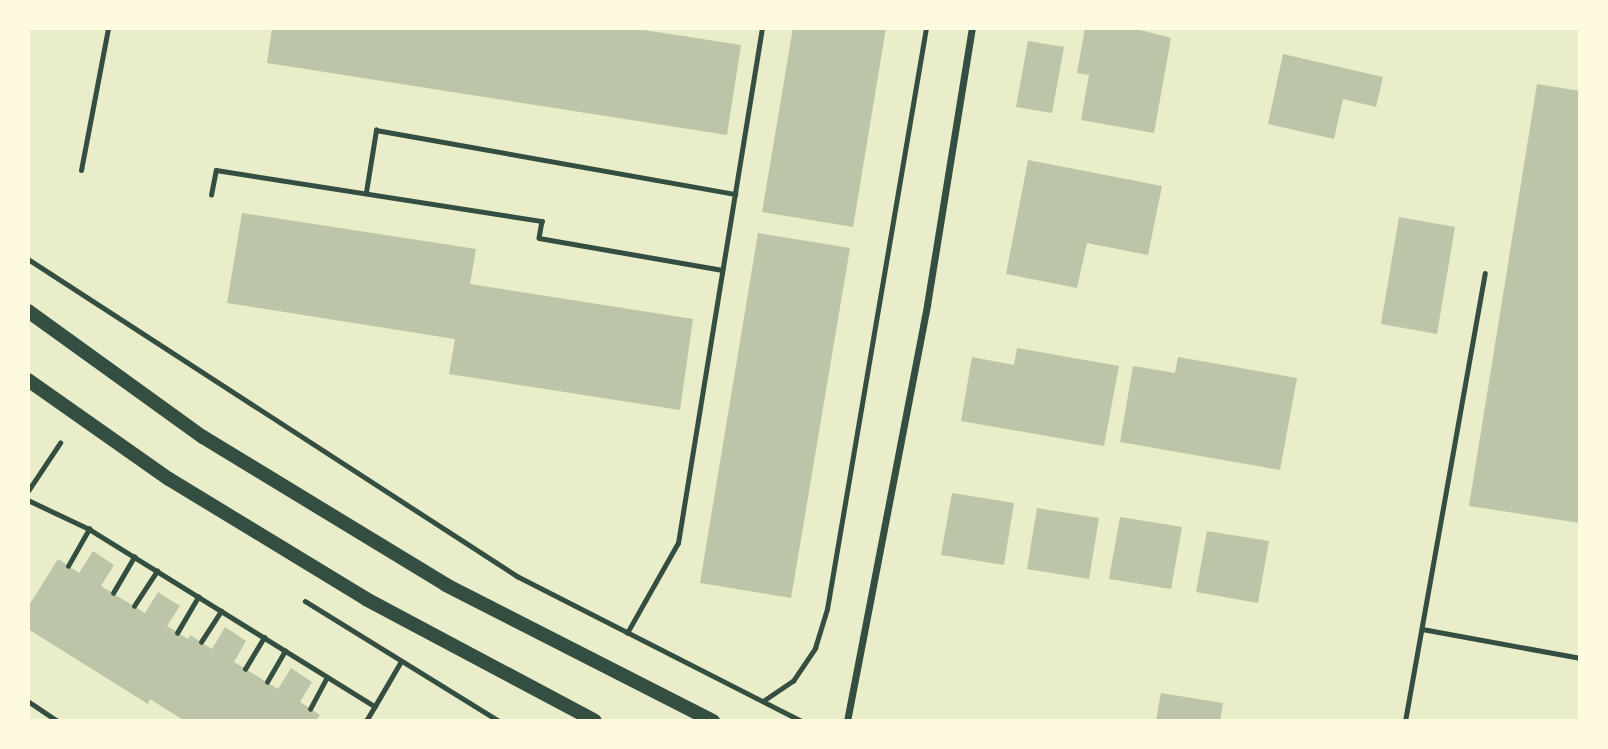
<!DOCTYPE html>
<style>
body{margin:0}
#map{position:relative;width:1608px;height:749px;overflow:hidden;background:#e9edc9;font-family:Mulish,sans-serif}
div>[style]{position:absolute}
.building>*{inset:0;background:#bcc5a7}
.path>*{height:4.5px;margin:-2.25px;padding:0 2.25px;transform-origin:2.25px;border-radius:2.25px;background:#344e41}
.service>*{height:5px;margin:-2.5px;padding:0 2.5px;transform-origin:2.5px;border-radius:2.5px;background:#344e41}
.minor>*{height:7px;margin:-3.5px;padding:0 3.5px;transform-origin:3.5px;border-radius:3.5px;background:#344e41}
.secondary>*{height:14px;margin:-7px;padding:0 7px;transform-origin:7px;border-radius:7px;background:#344e41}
span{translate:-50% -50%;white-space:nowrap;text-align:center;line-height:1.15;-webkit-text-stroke:7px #fefae0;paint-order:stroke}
.frame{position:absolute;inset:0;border:30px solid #fefae0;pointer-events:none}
</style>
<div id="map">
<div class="building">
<i style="clip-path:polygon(272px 28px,631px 28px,741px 45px,727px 135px,267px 63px)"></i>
<i style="clip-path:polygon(793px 28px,886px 28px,853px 227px,762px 212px)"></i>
<i style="clip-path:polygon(1085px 28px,1133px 28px,1171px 38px,1154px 133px,1081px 120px,1089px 75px,1077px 73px)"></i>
<i style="clip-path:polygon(1028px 41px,1064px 47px,1052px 113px,1016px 107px)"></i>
<i style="clip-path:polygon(1283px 54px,1383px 77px,1376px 107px,1343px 99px,1334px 139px,1268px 124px)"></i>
<i style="clip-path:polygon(1537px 84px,1580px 91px,1580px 523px,1469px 506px)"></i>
<i style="clip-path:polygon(1028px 160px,1162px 186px,1148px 255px,1087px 243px,1077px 288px,1006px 274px)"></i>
<i style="clip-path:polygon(242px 213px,476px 249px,470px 284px,693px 319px,680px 410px,449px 374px,455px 339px,227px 303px)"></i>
<i style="clip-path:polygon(1399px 217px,1455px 227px,1437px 334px,1381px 324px)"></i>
<i style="clip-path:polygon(758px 233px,850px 248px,791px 598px,700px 583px)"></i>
<i style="clip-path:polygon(1017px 348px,1119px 366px,1104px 446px,961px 421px,972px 357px,1014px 365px)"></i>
<i style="clip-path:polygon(1178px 357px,1297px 378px,1280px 470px,1120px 442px,1133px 366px,1175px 373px)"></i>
<i style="clip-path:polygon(952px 493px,1014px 503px,1004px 565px,941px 555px)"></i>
<i style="clip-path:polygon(1037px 508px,1099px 518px,1089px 579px,1027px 569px)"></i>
<i style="clip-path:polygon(1120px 517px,1182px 527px,1171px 589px,1109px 579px)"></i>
<i style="clip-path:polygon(1207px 531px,1269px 541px,1258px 603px,1196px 592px)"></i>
<i style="clip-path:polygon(93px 551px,114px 565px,101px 586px,145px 613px,158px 592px,180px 606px,167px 626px,188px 639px,190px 635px,212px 649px,225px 627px,246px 641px,234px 662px,278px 689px,291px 668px,312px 682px,300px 702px,320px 715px,316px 721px,185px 721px,150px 699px,148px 704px,28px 629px,28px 607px,58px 559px,79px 573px)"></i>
<i style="clip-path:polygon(1161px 693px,1223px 703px,1220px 721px,1156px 721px)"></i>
</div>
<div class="path">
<i style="left:366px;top:192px;width:63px;rotate:-80.8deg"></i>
<i style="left:376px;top:130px;width:365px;rotate:10.1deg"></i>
<i style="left:211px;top:195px;width:25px;rotate:-79deg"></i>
<i style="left:216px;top:170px;width:330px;rotate:8.9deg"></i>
<i style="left:542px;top:221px;width:17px;rotate:100deg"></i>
<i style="left:539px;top:238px;width:186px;rotate:9.9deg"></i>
<i style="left:28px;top:259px;width:583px;rotate:32.95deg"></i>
<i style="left:517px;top:576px;width:319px;rotate:27deg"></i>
<i style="left:28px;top:491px;width:58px;rotate:-56.3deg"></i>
<i style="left:28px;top:500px;width:68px;rotate:25.4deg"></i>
<i style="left:89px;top:529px;width:336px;rotate:31.8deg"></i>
<i style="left:375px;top:706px;width:50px;rotate:-59.8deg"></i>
<i style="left:68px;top:566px;width:43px;rotate:-60.4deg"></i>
<i style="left:113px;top:593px;width:42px;rotate:-59.7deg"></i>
<i style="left:305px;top:601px;width:228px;rotate:31.7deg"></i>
<i style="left:134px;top:606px;width:42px;rotate:-56.7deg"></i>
<i style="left:177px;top:633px;width:42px;rotate:-59.7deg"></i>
<i style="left:627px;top:633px;width:103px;rotate:-60.5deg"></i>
<i style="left:678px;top:543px;width:522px;rotate:-80.74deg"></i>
<i style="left:201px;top:642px;width:37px;rotate:-57deg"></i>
<i style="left:245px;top:669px;width:37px;rotate:-59deg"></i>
<i style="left:267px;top:682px;width:36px;rotate:-60deg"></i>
<i style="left:28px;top:701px;width:36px;rotate:34deg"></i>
<i style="left:763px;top:701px;width:36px;rotate:-34deg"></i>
<i style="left:793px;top:681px;width:40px;rotate:-56deg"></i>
<i style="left:815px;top:648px;width:41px;rotate:-72.9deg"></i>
<i style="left:827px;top:609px;width:589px;rotate:-80.33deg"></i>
<i style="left:310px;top:709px;width:36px;rotate:-62deg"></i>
<i style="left:366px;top:721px;width:17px;rotate:-59deg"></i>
</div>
<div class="service">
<i style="left:81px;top:170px;width:145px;rotate:-79.2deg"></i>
<i style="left:1422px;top:629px;width:161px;rotate:10.4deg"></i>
<i style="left:1405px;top:721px;width:455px;rotate:-79.9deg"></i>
</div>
<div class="minor">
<i style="left:847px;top:721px;width:424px;rotate:-79.1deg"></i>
<i style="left:927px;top:305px;width:281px;rotate:-80.8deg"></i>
</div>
<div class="secondary">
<i style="left:28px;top:311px;width:216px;rotate:35.8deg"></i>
<i style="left:203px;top:437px;width:285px;rotate:31.3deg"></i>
<i style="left:446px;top:585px;width:300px;rotate:27deg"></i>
<i style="left:28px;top:380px;width:172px;rotate:35.1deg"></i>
<i style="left:169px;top:479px;width:231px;rotate:31.3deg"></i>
<i style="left:366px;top:599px;width:259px;rotate:28deg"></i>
</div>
<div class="frame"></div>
</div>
